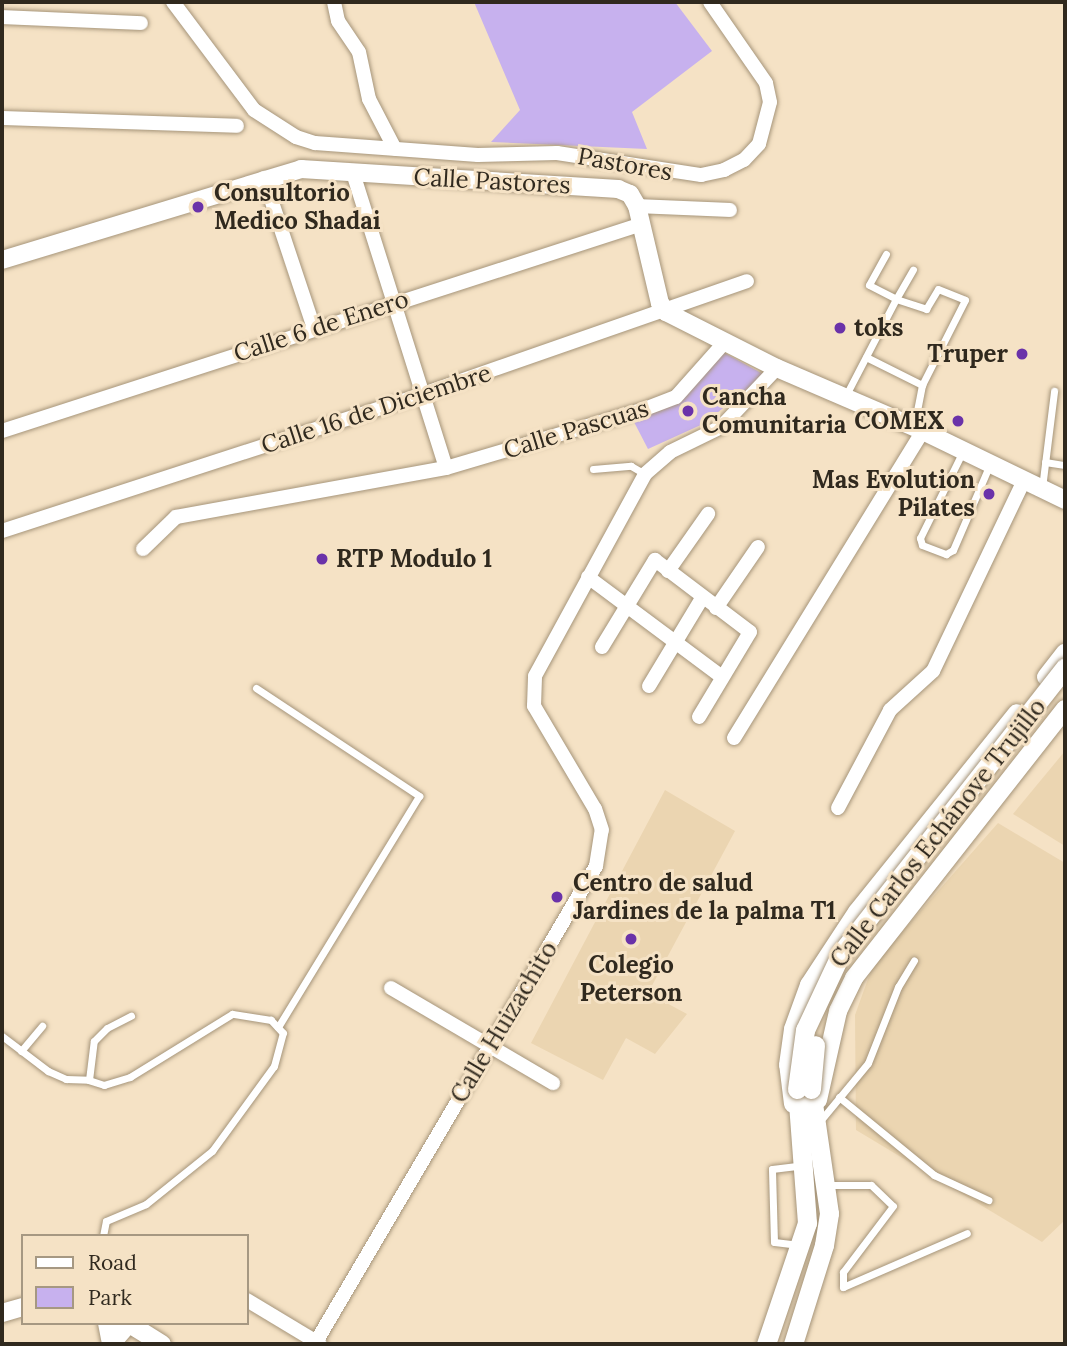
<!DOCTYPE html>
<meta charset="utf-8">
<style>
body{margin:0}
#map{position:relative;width:1067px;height:1346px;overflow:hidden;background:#f5e2c5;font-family:Lora,serif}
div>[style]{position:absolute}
.built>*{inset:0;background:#ebd5b1}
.green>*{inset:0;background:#c7b1ee}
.roads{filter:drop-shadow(0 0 2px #a6957a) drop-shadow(0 0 2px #a6957a)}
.service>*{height:7px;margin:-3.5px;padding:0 3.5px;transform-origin:3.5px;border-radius:3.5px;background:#fff}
.minor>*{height:14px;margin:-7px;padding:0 7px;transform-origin:7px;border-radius:7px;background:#fff}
.tertiary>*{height:18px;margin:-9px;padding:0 9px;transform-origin:9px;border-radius:9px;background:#fff}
.secondary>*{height:19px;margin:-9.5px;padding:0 9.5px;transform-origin:9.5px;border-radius:9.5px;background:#fff}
.bridges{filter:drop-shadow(0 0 2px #a6957a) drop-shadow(0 0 2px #a6957a)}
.secondary-bridge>*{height:19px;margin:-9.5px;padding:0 9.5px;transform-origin:9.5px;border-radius:9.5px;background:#fff}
.dots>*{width:19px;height:19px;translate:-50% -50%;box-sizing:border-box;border:4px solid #f5e2c5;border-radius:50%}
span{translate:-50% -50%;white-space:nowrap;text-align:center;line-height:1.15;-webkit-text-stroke:6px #f5e2c5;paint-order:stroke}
.street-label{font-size:24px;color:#30291e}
.poi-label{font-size:24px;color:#30291e;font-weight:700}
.left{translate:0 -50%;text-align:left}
.right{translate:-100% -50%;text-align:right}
.frame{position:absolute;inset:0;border:4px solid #30291e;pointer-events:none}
.legend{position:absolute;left:21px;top:1234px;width:228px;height:91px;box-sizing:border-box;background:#f5e2c5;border:2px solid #a69882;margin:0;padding:9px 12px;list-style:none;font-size:21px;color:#30291e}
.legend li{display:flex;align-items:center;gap:14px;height:35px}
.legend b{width:35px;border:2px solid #a69882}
</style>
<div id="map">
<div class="built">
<i style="clip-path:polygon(1065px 751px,1065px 846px,1013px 814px)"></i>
<i style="clip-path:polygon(665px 790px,735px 831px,648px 993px,687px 1014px,655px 1054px,626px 1038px,603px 1080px,531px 1043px)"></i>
<i style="clip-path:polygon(998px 823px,1065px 863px,1065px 1220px,1042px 1242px,856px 1130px,855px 1015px,873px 965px)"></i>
</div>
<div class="green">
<i style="clip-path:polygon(474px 2px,675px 2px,712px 51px,632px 112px,647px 149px,491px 142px,520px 110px)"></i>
<i style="clip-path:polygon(721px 351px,765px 375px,703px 424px,648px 449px,634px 422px,680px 399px)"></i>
</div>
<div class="roads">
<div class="service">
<i style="left:886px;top:254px;width:35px;rotate:119deg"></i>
<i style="left:869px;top:285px;width:30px;rotate:27deg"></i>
<i style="left:896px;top:299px;width:34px;rotate:-60deg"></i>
<i style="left:866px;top:357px;width:63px;rotate:26.6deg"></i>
<i style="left:846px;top:395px;width:108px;rotate:-62.5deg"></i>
<i style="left:896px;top:299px;width:32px;rotate:18deg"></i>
<i style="left:926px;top:309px;width:23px;rotate:-59deg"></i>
<i style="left:938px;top:289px;width:29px;rotate:22deg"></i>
<i style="left:965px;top:300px;width:95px;rotate:116.8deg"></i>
<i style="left:922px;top:385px;width:42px;rotate:101deg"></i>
<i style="left:963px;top:451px;width:97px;rotate:116.3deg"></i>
<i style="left:920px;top:538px;width:7px;rotate:74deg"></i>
<i style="left:922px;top:545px;width:26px;rotate:21deg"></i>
<i style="left:946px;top:554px;width:8px;rotate:-30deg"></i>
<i style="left:953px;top:550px;width:94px;rotate:-66.7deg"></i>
<i style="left:1045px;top:462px;width:20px;rotate:9deg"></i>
<i style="left:593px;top:469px;width:38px;rotate:-5deg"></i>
<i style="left:631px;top:466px;width:16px;rotate:30deg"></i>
<i style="left:1042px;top:488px;width:98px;rotate:-82.9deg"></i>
<i style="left:256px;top:688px;width:196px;rotate:33.5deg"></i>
<i style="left:419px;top:796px;width:271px;rotate:121.4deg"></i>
<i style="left:2px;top:1036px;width:58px;rotate:37.3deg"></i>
<i style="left:48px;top:1071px;width:20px;rotate:24deg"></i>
<i style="left:66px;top:1079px;width:23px;rotate:2deg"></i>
<i style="left:21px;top:1051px;width:33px;rotate:-50deg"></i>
<i style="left:839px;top:1097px;width:123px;rotate:39.4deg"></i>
<i style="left:934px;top:1175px;width:60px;rotate:24.8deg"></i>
<i style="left:820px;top:1121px;width:75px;rotate:-50.4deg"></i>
<i style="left:868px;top:1063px;width:82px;rotate:-68.5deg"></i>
<i style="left:898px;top:987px;width:31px;rotate:-59deg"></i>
<i style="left:828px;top:1185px;width:43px"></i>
<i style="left:871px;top:1185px;width:30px;rotate:44deg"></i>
<i style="left:893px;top:1206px;width:83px;rotate:127.1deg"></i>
<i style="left:843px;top:1272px;width:15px;rotate:90deg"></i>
<i style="left:843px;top:1287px;width:135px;rotate:-23.5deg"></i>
<i style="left:103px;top:1236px;width:15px;rotate:-79deg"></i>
<i style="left:106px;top:1221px;width:43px;rotate:-23deg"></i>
<i style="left:146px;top:1204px;width:85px;rotate:-38.8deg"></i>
<i style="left:212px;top:1151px;width:105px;rotate:-53.9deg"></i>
<i style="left:274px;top:1066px;width:34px;rotate:-75deg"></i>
<i style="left:283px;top:1033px;width:18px;rotate:-133deg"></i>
<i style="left:271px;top:1020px;width:39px;rotate:-171deg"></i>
<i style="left:232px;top:1014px;width:120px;rotate:148.3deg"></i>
<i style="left:130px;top:1077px;width:27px;rotate:163deg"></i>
<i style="left:104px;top:1085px;width:16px;rotate:-162deg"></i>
<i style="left:89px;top:1080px;width:39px;rotate:-83deg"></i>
<i style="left:94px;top:1041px;width:18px;rotate:-45deg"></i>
<i style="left:107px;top:1028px;width:27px;rotate:-27deg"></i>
<i style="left:799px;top:1245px;width:25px;rotate:-173deg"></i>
<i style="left:774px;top:1242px;width:73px;rotate:-91.6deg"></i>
<i style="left:772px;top:1169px;width:31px;rotate:-7deg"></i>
</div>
<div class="minor">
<i style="left:173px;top:2px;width:135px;rotate:53.1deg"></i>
<i style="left:254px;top:110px;width:50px;rotate:32.7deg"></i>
<i style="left:296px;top:137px;width:20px;rotate:18deg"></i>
<i style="left:315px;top:143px;width:163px;rotate:4.2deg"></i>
<i style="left:478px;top:155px;width:79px;rotate:-1.5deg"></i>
<i style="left:557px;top:153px;width:146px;rotate:8.7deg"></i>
<i style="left:701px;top:175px;width:24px;rotate:-12deg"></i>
<i style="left:724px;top:170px;width:22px;rotate:-27deg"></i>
<i style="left:744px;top:160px;width:22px;rotate:-47deg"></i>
<i style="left:759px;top:144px;width:43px;rotate:-75.3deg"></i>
<i style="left:770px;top:102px;width:19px;rotate:-102deg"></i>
<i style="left:766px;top:83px;width:98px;rotate:-124.7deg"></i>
<i style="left:334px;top:2px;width:19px;rotate:78deg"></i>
<i style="left:338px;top:21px;width:37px;rotate:56deg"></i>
<i style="left:359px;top:52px;width:48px;rotate:78deg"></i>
<i style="left:369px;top:99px;width:56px;rotate:62.5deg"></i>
<i style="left:2px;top:17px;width:139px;rotate:2.5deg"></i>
<i style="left:2px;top:118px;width:235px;rotate:1.9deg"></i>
<i style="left:353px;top:173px;width:309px;rotate:72.5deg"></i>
<i style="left:264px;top:178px;width:158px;rotate:71.6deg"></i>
<i style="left:637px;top:206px;width:93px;rotate:2.5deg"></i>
<i style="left:2px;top:431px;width:673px;rotate:-17.92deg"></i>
<i style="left:2px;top:531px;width:443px;rotate:-18deg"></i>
<i style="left:423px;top:394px;width:343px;rotate:-19.2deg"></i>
<i style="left:143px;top:549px;width:46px;rotate:-44.1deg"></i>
<i style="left:176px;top:517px;width:274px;rotate:-10.3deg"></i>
<i style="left:446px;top:468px;width:204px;rotate:-16.5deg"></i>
<i style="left:642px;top:410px;width:36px;rotate:-21deg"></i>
<i style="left:676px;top:397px;width:72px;rotate:-48.4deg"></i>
<i style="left:668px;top:571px;width:70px;rotate:-54.9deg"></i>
<i style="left:588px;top:577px;width:167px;rotate:36.7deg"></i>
<i style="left:716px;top:608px;width:74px;rotate:-55.5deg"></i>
<i style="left:602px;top:647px;width:102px;rotate:-58.7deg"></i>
<i style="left:655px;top:560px;width:119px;rotate:37.2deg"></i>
<i style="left:750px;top:632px;width:99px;rotate:121deg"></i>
<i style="left:649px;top:686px;width:103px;rotate:-58.9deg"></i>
<i style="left:734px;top:738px;width:361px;rotate:-58.4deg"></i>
<i style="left:838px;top:808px;width:111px;rotate:-62deg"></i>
<i style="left:890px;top:710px;width:58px;rotate:-42.2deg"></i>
<i style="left:933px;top:671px;width:212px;rotate:-64.5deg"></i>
<i style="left:391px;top:988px;width:188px;rotate:30.4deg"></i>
<i style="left:247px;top:1300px;width:85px;rotate:31.1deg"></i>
<i style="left:316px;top:1342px;width:552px;rotate:-59.53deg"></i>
<i style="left:596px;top:866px;width:36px;rotate:-81deg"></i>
<i style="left:602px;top:830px;width:22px;rotate:-108deg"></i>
<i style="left:595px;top:809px;width:120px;rotate:-120.6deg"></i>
<i style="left:534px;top:706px;width:30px;rotate:-88deg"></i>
<i style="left:535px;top:676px;width:230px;rotate:-61.4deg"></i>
<i style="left:645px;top:474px;width:33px;rotate:-41deg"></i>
<i style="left:670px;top:452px;width:57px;rotate:-26.1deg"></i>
<i style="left:721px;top:427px;width:81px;rotate:-46.5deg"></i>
</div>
<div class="tertiary">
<i style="left:2px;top:260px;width:313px;rotate:-16.9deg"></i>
<i style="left:301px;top:169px;width:318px;rotate:3.6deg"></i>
<i style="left:618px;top:189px;width:13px;rotate:23deg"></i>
<i style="left:630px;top:194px;width:14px;rotate:60deg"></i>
<i style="left:637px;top:206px;width:100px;rotate:76.7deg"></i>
<i style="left:660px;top:303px;width:11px;rotate:56deg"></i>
<i style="left:666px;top:312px;width:124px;rotate:26.8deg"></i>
<i style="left:777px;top:368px;width:159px;rotate:23.3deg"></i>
<i style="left:923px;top:431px;width:158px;rotate:25.9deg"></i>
<i style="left:1046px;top:677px;width:31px;rotate:-52deg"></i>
<i style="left:818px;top:1100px;width:91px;rotate:-77.3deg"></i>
<i style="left:838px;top:1011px;width:37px;rotate:-64deg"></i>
<i style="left:854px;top:978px;width:342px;rotate:-51.9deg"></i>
<i style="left:793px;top:1104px;width:39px;rotate:-97deg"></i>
<i style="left:788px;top:1065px;width:36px;rotate:-82deg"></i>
<i style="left:793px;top:1029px;width:47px;rotate:-70deg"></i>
<i style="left:809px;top:985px;width:87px;rotate:-56.7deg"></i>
<i style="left:857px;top:912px;width:255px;rotate:-51.2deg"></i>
<i style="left:2px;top:1313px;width:22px;rotate:-16deg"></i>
<i style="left:107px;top:1323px;width:21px;rotate:79deg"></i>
<i style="left:128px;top:1323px;width:40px;rotate:32deg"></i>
<i style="left:111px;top:1344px;width:28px;rotate:-49deg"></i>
</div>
<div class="secondary">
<i style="left:766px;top:1344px;width:128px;rotate:-71.3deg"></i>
<i style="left:807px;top:1223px;width:134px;rotate:-94.3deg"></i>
<i style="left:793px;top:1344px;width:104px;rotate:-72.6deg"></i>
<i style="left:824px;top:1245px;width:32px;rotate:-81deg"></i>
<i style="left:829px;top:1213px;width:125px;rotate:-98.3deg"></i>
</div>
</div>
<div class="bridges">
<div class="secondary-bridge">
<i style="left:797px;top:1089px;width:60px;rotate:-82.3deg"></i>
<i style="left:805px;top:1030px;width:85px;rotate:-64.9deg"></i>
<i style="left:841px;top:953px;width:363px;rotate:-51.9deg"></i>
<i style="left:811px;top:1089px;width:44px;rotate:-84.8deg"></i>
</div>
</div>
<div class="dots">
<i style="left:198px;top:207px;background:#6a32a9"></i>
<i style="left:840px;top:328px;background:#6a32a9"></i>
<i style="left:1022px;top:354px;background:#6a32a9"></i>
<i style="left:688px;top:411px;background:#6a32a9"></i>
<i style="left:958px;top:421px;background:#6a32a9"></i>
<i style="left:989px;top:494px;background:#6a32a9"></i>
<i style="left:322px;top:559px;background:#6a32a9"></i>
<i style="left:557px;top:897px;background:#6a32a9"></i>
<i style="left:631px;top:939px;background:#6a32a9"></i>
</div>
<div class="street-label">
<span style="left:625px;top:164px;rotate:10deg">Pastores</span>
<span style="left:492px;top:181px;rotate:3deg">Calle Pastores</span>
<span style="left:321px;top:326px;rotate:-18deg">Calle 6 de Enero</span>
<span style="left:376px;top:409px;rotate:-18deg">Calle 16 de Diciembre</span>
<span style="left:576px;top:429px;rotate:-17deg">Calle Pascuas</span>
<span style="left:938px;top:833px;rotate:-52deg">Calle Carlos Echánove Trujillo</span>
<span style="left:504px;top:1022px;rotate:-59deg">Calle Huizachito</span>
</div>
<div class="poi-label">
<span class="left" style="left:214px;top:207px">Consultorio<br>Medico Shadai</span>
<span class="left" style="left:854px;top:328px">toks</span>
<span class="right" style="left:1008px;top:354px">Truper</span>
<span class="left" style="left:702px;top:411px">Cancha<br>Comunitaria</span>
<span class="right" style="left:944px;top:421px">COMEX</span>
<span class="right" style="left:975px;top:494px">Mas Evolution<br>Pilates</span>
<span class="left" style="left:336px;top:559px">RTP Modulo 1</span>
<span class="left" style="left:573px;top:897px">Centro de salud<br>Jardines de la palma T1</span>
<span style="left:631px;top:979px">Colegio<br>Peterson</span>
</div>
<div class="frame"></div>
<ul class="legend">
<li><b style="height:9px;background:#fff"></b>Road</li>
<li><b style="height:19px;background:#c7b1ee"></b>Park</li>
</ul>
</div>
